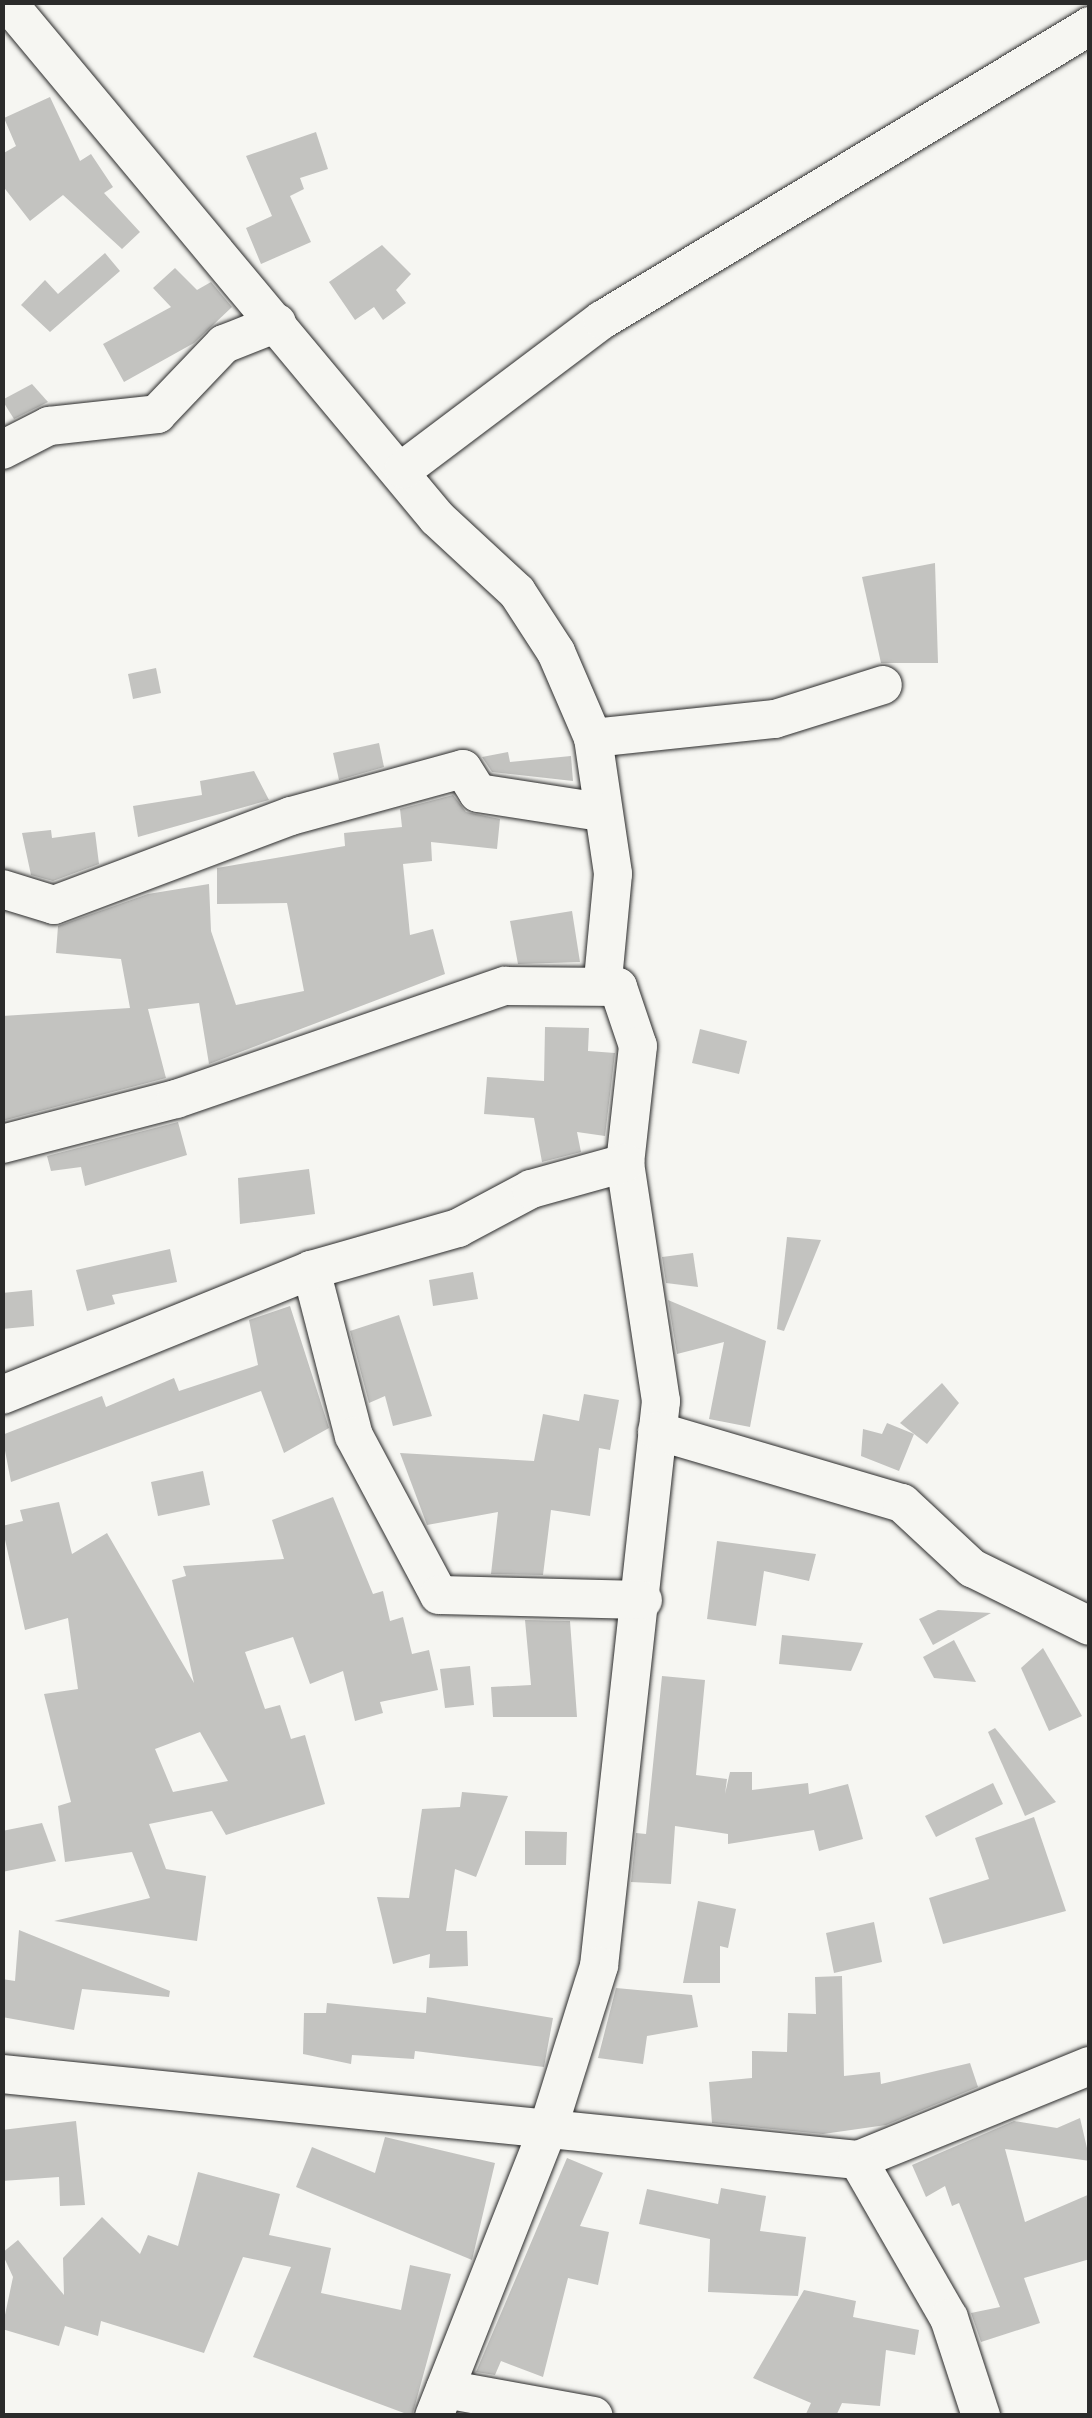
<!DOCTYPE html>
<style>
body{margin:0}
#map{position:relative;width:1092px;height:2418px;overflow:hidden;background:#f6f6f2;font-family:Sriracha,sans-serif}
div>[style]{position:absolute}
.building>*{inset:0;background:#c3c3c0}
.roads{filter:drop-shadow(0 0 2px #2b2b2b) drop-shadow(0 0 2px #2b2b2b)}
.minor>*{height:38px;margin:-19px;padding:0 19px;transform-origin:19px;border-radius:19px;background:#f6f6f2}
span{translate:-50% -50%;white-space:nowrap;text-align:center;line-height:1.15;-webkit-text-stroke:9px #f6f6f2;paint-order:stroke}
.frame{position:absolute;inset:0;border:5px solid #2b2b2b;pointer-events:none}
</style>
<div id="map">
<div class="building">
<i style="clip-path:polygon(50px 97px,80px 161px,91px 154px,113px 187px,104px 193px,140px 232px,122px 249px,63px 195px,30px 221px,2px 185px,2px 154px,16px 146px,4px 118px)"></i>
<i style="clip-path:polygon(316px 132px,328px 169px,300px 178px,304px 189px,290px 196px,311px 242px,261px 264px,246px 228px,272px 216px,246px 156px)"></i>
<i style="clip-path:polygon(382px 245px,411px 274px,396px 290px,406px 303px,383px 320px,374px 307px,355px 320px,329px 282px)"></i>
<i style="clip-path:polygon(105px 253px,120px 271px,50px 332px,21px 305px,45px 280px,58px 294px)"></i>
<i style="clip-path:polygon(175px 268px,197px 290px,211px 282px,232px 307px,194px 343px,124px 382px,103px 344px,171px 307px,153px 288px)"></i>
<i style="clip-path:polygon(32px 384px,48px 402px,14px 419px,2px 400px)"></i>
<i style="clip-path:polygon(935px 563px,938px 663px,881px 663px,862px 577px)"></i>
<i style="clip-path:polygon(156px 668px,161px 693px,133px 699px,128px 674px)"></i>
<i style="clip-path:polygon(379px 743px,384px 767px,339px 780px,333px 753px)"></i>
<i style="clip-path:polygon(508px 752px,510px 762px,571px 756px,573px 781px,492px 772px,482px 757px)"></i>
<i style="clip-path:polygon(254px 771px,269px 800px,138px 837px,133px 806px,202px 795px,200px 781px)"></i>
<i style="clip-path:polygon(453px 795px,466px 812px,500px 819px,497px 849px,431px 842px,432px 861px,403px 864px,410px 935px,433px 929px,445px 974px,209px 1064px,199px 1003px,148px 1009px,166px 1078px,2px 1121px,2px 1016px,130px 1008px,121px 959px,56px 953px,58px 926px,148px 894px,209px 884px,211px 931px,236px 1005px,304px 991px,287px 903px,217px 904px,217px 868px,345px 846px,344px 833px,402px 827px,400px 809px)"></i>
<i style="clip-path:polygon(51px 830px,52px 838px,95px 832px,99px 864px,53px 881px,31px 875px,22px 833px)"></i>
<i style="clip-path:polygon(572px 911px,580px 962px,518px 964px,510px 921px)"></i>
<i style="clip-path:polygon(545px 1027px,589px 1028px,588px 1051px,615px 1053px,605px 1136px,577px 1132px,581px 1152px,542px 1162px,534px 1118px,484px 1114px,487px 1077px,544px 1081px)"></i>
<i style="clip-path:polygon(700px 1029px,747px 1041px,739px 1074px,692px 1063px)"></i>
<i style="clip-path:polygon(178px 1122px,187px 1155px,85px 1186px,81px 1167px,51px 1171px,47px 1156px)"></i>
<i style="clip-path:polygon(309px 1169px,315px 1214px,240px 1224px,238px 1178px)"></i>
<i style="clip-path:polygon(787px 1237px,821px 1240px,784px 1331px,777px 1329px)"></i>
<i style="clip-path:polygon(170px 1249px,177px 1282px,112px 1295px,115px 1304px,87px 1311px,76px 1270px)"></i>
<i style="clip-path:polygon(693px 1253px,698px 1287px,666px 1283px,662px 1257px)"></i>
<i style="clip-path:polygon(473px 1272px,478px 1299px,433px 1306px,429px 1280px)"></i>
<i style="clip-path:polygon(32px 1290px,34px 1326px,2px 1329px,2px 1293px)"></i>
<i style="clip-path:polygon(668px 1300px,766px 1341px,750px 1427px,709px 1419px,724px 1342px,677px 1354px)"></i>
<i style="clip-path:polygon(290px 1306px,329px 1428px,284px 1453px,261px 1391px,11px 1482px,2px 1435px,102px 1396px,106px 1407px,174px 1378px,179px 1391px,258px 1365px,249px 1320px)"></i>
<i style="clip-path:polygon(399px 1315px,432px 1416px,393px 1426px,385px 1396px,369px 1403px,350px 1331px)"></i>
<i style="clip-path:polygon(942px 1383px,959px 1403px,927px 1444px,900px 1423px)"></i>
<i style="clip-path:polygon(584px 1394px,619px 1400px,610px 1450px,599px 1448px,590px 1516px,551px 1510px,543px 1575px,491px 1574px,498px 1512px,427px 1525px,400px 1453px,534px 1461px,543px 1414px,579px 1421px)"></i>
<i style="clip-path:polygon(887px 1423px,914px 1434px,899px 1471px,861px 1456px,863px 1429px,882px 1434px)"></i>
<i style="clip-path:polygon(203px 1471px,210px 1505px,158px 1516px,151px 1482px)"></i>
<i style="clip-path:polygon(evenodd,333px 1497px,373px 1594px,383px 1591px,390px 1621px,403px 1617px,412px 1654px,429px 1650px,438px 1690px,380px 1702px,383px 1713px,355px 1721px,343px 1671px,310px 1684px,293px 1637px,245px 1652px,265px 1709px,280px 1705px,291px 1739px,305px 1735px,325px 1804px,226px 1835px,212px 1811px,149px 1824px,166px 1869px,206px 1876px,197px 1941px,54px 1921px,150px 1898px,132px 1852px,65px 1862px,58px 1806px,71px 1802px,44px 1694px,78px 1689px,68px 1618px,25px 1630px,2px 1526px,23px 1521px,20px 1510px,59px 1502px,72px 1554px,107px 1533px,194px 1683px,172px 1580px,186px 1576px,183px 1566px,284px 1559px,272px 1520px,333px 1497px,200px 1732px,228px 1781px,173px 1792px,155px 1749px,200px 1732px)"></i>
<i style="clip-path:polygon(717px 1541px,816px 1554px,809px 1581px,764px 1571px,756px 1626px,707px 1619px)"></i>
<i style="clip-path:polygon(938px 1610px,991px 1613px,933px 1645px,919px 1619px)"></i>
<i style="clip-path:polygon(525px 1620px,570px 1621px,577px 1717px,493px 1717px,491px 1687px,531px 1685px)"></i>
<i style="clip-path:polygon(782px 1635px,863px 1643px,851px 1671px,779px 1664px)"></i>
<i style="clip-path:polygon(954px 1640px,976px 1682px,934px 1678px,923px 1657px)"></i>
<i style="clip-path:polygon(1043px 1648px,1082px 1716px,1049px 1731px,1021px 1668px)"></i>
<i style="clip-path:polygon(470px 1666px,474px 1705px,445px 1708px,440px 1669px)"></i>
<i style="clip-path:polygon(662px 1676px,705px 1680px,696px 1775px,727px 1779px,725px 1794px,730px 1772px,752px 1772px,752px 1790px,808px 1783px,809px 1794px,848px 1784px,863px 1839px,819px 1851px,814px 1830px,728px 1844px,728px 1834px,675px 1826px,671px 1884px,631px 1882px,636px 1833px,646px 1834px)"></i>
<i style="clip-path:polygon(995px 1728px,1056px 1802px,1025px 1816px,988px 1732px)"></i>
<i style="clip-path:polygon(993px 1783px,1003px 1804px,936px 1837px,925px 1816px)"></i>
<i style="clip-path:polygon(462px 1792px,508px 1796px,476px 1877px,455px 1869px,446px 1931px,467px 1931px,468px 1966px,429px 1968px,430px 1954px,393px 1964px,377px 1897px,409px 1898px,422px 1809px,460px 1807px)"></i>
<i style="clip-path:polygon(1034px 1817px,1066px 1911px,943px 1944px,929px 1898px,989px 1879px,975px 1838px)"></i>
<i style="clip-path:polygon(42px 1823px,56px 1861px,2px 1872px,2px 1831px)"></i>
<i style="clip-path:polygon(525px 1831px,567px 1832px,566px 1865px,525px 1865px)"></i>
<i style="clip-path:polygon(698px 1901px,736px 1909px,728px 1948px,720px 1946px,720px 1983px,683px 1983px)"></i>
<i style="clip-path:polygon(874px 1922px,882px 1962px,834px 1973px,826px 1933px)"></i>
<i style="clip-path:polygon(19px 1930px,170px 1991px,169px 1997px,82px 1989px,74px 2030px,2px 2017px,2px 1979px,15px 1981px)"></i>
<i style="clip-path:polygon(842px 1976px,844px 2076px,880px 2072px,881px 2084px,970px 2063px,978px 2087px,886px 2125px,823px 2134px,712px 2123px,709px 2082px,752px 2078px,752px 2051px,787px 2052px,788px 2013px,816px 2014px,815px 1977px)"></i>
<i style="clip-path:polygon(616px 1988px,692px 1995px,698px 2027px,647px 2036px,643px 2064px,598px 2058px)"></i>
<i style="clip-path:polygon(427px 1997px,553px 2018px,544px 2067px,415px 2051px,414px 2059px,352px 2055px,351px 2064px,303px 2054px,304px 2013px,326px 2013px,327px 2003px,426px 2013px)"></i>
<i style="clip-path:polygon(1080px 2118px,1090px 2161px,1005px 2149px,1025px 2222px,1090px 2194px,1090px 2259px,1024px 2278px,1040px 2323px,981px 2342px,971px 2313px,1000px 2307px,959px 2203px,952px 2206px,945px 2186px,926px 2197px,912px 2165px,1014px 2121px,1057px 2128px)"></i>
<i style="clip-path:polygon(76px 2121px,85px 2205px,60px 2206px,59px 2177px,2px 2181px,2px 2130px)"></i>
<i style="clip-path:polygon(385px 2137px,495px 2163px,472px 2260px,296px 2187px,312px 2147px,375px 2173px)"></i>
<i style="clip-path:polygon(567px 2158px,603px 2173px,580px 2226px,609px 2232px,598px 2285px,568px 2278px,543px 2377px,501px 2361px,495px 2375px,476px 2372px)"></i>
<i style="clip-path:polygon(198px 2172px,280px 2194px,269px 2235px,331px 2248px,321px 2293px,401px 2310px,410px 2265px,451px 2274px,412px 2416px,253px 2357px,291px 2267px,243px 2257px,204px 2353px,101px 2321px,98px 2336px,65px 2326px,59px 2346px,2px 2329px,13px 2277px,2px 2253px,18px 2240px,64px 2295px,63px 2258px,102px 2217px,140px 2254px,148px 2235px,178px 2246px)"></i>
<i style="clip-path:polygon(721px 2188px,766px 2196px,760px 2231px,806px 2237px,798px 2296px,708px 2292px,710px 2239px,639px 2224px,647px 2189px,718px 2204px)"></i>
<i style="clip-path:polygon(804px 2290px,856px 2301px,853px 2317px,919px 2330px,915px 2355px,886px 2350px,880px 2406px,842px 2403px,836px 2416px,805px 2416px,811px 2403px,753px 2378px)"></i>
</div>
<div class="roads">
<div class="minor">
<i style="left:7px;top:2px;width:672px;rotate:50.19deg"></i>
<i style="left:437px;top:518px;width:109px;rotate:42.8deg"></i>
<i style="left:517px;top:592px;width:72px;rotate:57deg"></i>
<i style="left:556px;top:652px;width:94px;rotate:66.7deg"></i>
<i style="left:593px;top:738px;width:137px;rotate:81.6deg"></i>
<i style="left:613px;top:874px;width:106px;rotate:95.4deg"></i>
<i style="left:2px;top:450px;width:53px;rotate:-27.1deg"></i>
<i style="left:49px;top:426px;width:109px;rotate:-6.3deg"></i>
<i style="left:157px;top:414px;width:97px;rotate:-46.3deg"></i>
<i style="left:224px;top:344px;width:57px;rotate:-21.6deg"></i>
<i style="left:404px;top:469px;width:248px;rotate:-37deg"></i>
<i style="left:602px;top:320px;width:570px;rotate:-31.07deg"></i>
<i style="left:593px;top:738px;width:183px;rotate:-6deg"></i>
<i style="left:775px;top:719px;width:113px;rotate:-17.5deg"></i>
<i style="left:2px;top:889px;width:54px;rotate:17.1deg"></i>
<i style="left:54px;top:905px;width:253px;rotate:-20.6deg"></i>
<i style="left:291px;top:816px;width:178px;rotate:-15.3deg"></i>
<i style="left:463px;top:769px;width:28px;rotate:58deg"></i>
<i style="left:478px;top:793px;width:124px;rotate:8.8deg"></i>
<i style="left:2px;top:1144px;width:180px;rotate:-14.5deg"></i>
<i style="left:176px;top:1099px;width:348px;rotate:-19deg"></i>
<i style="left:505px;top:986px;width:113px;rotate:0.5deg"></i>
<i style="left:618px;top:987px;width:62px;rotate:71.3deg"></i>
<i style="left:638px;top:1046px;width:118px;rotate:96.3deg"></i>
<i style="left:625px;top:1163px;width:241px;rotate:81.4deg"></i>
<i style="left:661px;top:1401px;width:568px;rotate:96.26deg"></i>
<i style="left:599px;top:1966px;width:168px;rotate:107.4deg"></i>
<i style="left:549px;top:2126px;width:312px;rotate:111.6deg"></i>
<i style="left:311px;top:1270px;width:171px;rotate:75.5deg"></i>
<i style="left:354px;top:1436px;width:180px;rotate:61.9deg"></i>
<i style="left:439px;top:1595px;width:204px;rotate:1.4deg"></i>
<i style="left:2px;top:1395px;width:333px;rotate:-22deg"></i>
<i style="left:311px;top:1270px;width:153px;rotate:-15.9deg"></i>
<i style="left:458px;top:1228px;width:83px;rotate:-28.1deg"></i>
<i style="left:531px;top:1189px;width:98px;rotate:-15.5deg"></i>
<i style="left:657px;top:1431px;width:255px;rotate:16.4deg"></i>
<i style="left:902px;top:1503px;width:96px;rotate:42.9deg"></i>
<i style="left:972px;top:1568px;width:131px;rotate:26.2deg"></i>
<i style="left:2px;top:2074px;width:860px;rotate:5.74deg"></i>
<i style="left:858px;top:2160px;width:250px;rotate:-22.1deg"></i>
<i style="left:858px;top:2160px;width:182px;rotate:60.1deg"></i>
<i style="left:949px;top:2318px;width:103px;rotate:71.9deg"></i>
<i style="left:445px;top:2389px;width:151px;rotate:10.3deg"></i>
</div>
</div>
<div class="frame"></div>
</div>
